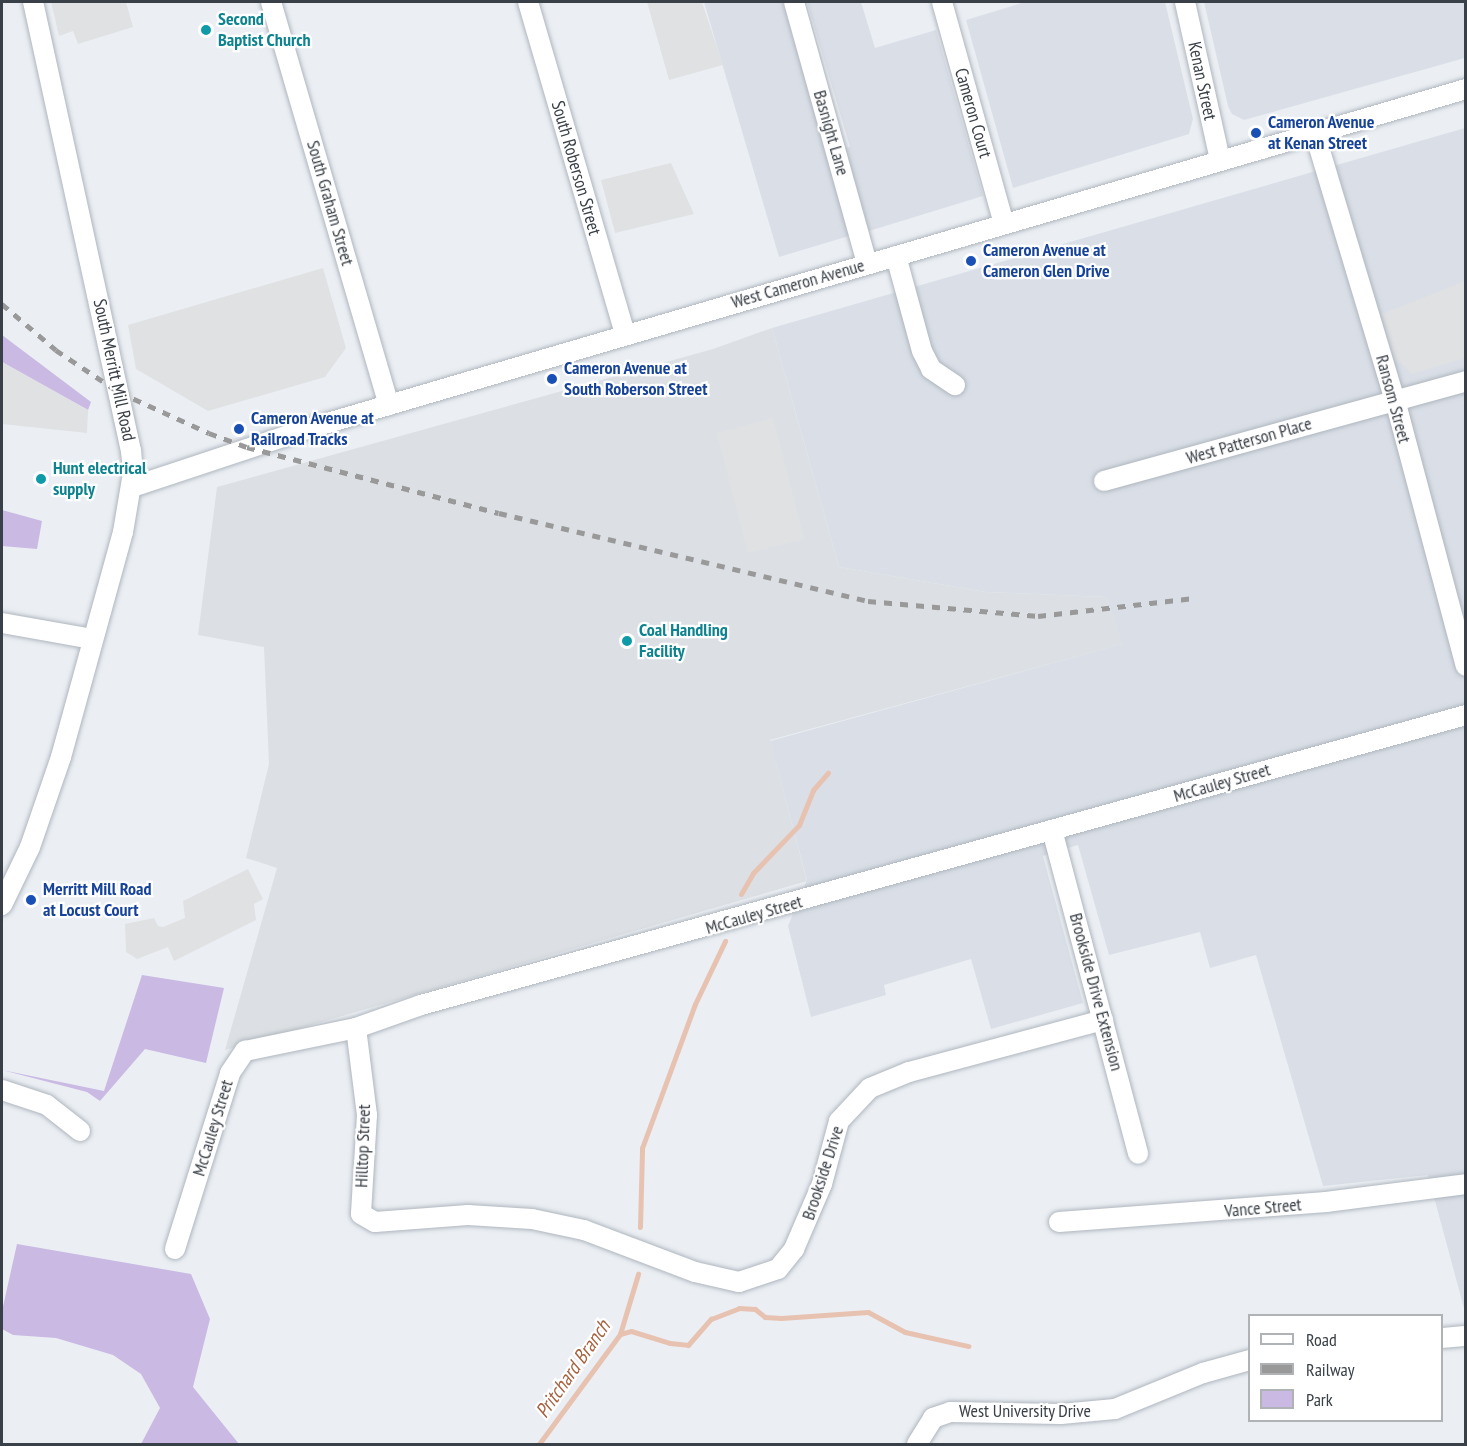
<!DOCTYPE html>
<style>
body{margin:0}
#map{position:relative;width:1467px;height:1446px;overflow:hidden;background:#ebeff4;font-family:"PT Sans Narrow",sans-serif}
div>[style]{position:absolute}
.residential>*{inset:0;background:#dadfe7}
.industrial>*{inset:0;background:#dce0e4}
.green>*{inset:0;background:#c9b9e3}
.parking>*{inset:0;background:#dfe1e3}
.stream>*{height:5px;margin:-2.5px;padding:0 2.5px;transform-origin:2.5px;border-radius:2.5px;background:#e8c2b0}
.roads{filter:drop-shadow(0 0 2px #afb6be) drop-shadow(0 0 2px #afb6be)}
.minor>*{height:20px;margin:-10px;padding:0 10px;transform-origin:10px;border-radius:10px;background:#fff}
.rail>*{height:4.5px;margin-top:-2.25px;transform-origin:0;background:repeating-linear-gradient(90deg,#999 0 8px,transparent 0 16px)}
.dots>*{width:16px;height:16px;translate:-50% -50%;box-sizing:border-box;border:3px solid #fff;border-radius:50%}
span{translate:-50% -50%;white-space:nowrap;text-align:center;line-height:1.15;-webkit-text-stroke:4.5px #fff;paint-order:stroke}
.culture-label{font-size:18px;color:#0d838f;font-weight:700}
.left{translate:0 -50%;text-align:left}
.street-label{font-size:18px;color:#3a4047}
.transit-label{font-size:18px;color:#164399;font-weight:700}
.water-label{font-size:20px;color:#a7633f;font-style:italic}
.frame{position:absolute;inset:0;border:3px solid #3a4047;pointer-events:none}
.legend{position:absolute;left:1248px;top:1314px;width:195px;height:108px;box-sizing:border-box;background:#fff;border:2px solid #b0b3b5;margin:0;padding:8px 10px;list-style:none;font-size:18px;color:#3a4047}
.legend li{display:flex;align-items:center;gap:12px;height:30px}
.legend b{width:30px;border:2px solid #b0b3b5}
</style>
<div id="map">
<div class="residential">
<i style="clip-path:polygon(704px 2px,783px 2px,849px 236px,779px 257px)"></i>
<i style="clip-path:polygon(807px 2px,861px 2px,875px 48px,936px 30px,983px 196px,869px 231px,845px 148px,850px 147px)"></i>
<i style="clip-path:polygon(1025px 2px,1165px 2px,1193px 119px,1189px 134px,1013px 188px,966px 20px)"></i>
<i style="clip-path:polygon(1204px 2px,1465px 2px,1465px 58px,1244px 120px,1232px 114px,1228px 106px)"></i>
<i style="clip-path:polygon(1465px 128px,1465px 1312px,1428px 1175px,1323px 1186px,1256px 955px,1210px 968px,1200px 932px,1109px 955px,1078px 845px,1043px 856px,1083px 1003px,991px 1029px,971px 959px,884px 985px,886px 995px,811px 1017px,788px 926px,807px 880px,770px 741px,1122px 644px,1106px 597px,986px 592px,839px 567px,772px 328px)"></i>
</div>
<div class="industrial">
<i style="clip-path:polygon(772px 328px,839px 567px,986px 592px,1106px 597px,1123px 644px,770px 740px,807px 881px,225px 1050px,277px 868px,246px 858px,269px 764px,264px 647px,198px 635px,217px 487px,713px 349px)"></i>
</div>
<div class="green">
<i style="clip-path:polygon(2px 335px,91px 402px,88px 410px,2px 362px)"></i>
<i style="clip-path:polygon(2px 510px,42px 521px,37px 549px,2px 546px)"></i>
<i style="clip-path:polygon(142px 975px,224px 988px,206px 1063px,145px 1049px,100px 1101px,87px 1092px,2px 1070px,104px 1091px)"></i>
<i style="clip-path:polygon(17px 1244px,191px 1274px,210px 1319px,193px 1387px,239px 1444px,141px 1444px,160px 1408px,141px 1374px,113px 1355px,56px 1338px,13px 1335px,2px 1329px,2px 1311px)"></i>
</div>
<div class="parking">
<i style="clip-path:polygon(51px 2px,126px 2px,133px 27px,78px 44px,73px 31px,59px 36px)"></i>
<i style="clip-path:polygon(647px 2px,702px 2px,723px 65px,669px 80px)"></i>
<i style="clip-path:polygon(671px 163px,694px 214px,615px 233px,601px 180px)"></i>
<i style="clip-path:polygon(323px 268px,346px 348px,325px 377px,208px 411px,136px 369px,128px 325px)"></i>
<i style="clip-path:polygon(1465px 281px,1465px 358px,1412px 374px,1398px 360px,1390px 364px,1385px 347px,1390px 345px,1382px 314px)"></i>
<i style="clip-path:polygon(2px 362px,88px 410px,87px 433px,2px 424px)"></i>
<i style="clip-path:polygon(773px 418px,804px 539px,748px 553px,717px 433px)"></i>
<i style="clip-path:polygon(248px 869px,263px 899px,254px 904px,256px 920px,174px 961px,168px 947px,137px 959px,126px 952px,125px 924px,154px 918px,158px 926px,163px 927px,185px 918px,183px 901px)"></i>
</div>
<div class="stream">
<i style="left:741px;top:894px;width:24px;rotate:-60deg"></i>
<i style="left:753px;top:873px;width:66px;rotate:-46.2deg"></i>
<i style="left:799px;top:825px;width:38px;rotate:-68deg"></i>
<i style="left:813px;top:790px;width:23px;rotate:-49deg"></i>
<i style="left:640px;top:1227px;width:79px;rotate:-88.5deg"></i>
<i style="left:642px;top:1148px;width:153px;rotate:-69.8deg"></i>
<i style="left:695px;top:1004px;width:70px;rotate:-64.5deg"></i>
<i style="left:620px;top:1334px;width:11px;rotate:-15deg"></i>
<i style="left:631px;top:1331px;width:41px;rotate:17.1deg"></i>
<i style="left:670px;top:1343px;width:18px;rotate:6deg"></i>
<i style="left:688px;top:1345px;width:35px;rotate:-49deg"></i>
<i style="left:711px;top:1319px;width:30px;rotate:-21deg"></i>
<i style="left:739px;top:1308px;width:16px;rotate:4deg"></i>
<i style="left:755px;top:1309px;width:13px;rotate:39deg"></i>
<i style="left:765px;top:1317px;width:16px;rotate:4deg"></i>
<i style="left:781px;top:1318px;width:87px;rotate:-3.9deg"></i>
<i style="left:868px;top:1312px;width:42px;rotate:28.4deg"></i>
<i style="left:905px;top:1332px;width:65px;rotate:12.5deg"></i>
<i style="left:539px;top:1444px;width:137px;rotate:-53.6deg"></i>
<i style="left:620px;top:1334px;width:63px;rotate:-73.3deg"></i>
</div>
<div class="roads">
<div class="minor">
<i style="left:271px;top:2px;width:420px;rotate:73.7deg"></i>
<i style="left:528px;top:2px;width:346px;rotate:73.7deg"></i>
<i style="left:794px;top:2px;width:272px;rotate:74.4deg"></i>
<i style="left:942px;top:2px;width:230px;rotate:74.4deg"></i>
<i style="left:1185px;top:2px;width:162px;rotate:77.5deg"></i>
<i style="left:1315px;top:134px;width:278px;rotate:73.3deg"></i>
<i style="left:1395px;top:400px;width:275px;rotate:75.1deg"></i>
<i style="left:896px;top:256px;width:98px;rotate:74.7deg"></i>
<i style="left:922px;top:351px;width:20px;rotate:63deg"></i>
<i style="left:931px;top:369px;width:29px;rotate:34deg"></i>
<i style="left:1104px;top:481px;width:376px;rotate:-15.4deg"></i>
<i style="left:132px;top:487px;width:184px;rotate:-18.3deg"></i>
<i style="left:307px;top:429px;width:1208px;rotate:-16.35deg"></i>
<i style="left:2px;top:623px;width:91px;rotate:10.1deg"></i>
<i style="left:1052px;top:830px;width:335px;rotate:75.1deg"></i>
<i style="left:2px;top:905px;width:64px;rotate:-64.2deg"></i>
<i style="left:30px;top:847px;width:95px;rotate:-71deg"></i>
<i style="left:61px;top:757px;width:233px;rotate:-74.6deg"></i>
<i style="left:123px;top:532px;width:60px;rotate:-80.4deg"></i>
<i style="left:133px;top:473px;width:22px;rotate:-95deg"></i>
<i style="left:131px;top:451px;width:460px;rotate:-102.3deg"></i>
<i style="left:356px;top:1028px;width:88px;rotate:82.8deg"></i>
<i style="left:367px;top:1115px;width:99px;rotate:93.5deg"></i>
<i style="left:361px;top:1214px;width:16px;rotate:30deg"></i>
<i style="left:375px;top:1222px;width:93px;rotate:-4.3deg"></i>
<i style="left:468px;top:1215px;width:64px;rotate:3.6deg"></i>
<i style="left:532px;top:1219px;width:53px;rotate:11.9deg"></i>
<i style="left:584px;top:1230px;width:119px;rotate:20.7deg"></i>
<i style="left:695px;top:1272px;width:45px;rotate:12.8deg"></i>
<i style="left:739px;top:1282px;width:41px;rotate:-18.4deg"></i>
<i style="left:778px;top:1269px;width:26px;rotate:-51deg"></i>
<i style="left:794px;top:1249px;width:71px;rotate:-66.7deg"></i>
<i style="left:822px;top:1184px;width:65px;rotate:-74.9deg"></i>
<i style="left:839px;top:1121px;width:45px;rotate:-46.8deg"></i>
<i style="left:870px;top:1088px;width:42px;rotate:-22.3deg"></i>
<i style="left:909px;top:1072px;width:201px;rotate:-15deg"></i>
<i style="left:2px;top:1090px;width:47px;rotate:18.4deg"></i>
<i style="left:47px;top:1105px;width:42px;rotate:38.2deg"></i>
<i style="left:1059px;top:1222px;width:268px;rotate:-4.3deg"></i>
<i style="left:1326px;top:1202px;width:141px;rotate:-7.3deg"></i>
<i style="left:175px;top:1249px;width:184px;rotate:-72.6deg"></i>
<i style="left:230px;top:1073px;width:27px;rotate:-56deg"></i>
<i style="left:245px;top:1051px;width:113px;rotate:-11.7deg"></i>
<i style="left:356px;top:1028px;width:69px;rotate:-19.5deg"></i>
<i style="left:421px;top:1005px;width:1084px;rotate:-15.51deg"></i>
<i style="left:1442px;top:1338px;width:24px;rotate:-5deg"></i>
<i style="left:917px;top:1444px;width:31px;rotate:-58deg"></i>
<i style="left:933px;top:1418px;width:18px;rotate:-19deg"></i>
<i style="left:950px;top:1412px;width:111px;rotate:1deg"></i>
<i style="left:1061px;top:1414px;width:54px;rotate:-5.3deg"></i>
<i style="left:1115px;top:1409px;width:95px;rotate:-22.2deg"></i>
<i style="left:1203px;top:1373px;width:49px;rotate:-15.5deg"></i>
</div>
</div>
<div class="rail">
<i style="left:2px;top:304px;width:71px;rotate:40.4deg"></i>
<i style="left:56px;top:350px;width:76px;rotate:33.7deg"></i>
<i style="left:119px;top:392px;width:99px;rotate:24.5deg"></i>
<i style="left:209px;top:433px;width:40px;rotate:20.2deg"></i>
<i style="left:247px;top:447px;width:260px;rotate:14.7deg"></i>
<i style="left:499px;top:513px;width:379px;rotate:13.4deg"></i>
<i style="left:868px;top:601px;width:171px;rotate:5deg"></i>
<i style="left:1038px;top:616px;width:157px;rotate:-6.6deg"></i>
</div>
<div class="dots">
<i style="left:206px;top:30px;background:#0f9aa8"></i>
<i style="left:1256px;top:133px;background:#1a4fb4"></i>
<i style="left:971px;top:261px;background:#1a4fb4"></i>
<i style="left:552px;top:379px;background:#1a4fb4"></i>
<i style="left:239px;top:429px;background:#1a4fb4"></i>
<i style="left:41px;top:479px;background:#0f9aa8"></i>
<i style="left:627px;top:641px;background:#0f9aa8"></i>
<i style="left:31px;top:900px;background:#1a4fb4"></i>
</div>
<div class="culture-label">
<span class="left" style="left:218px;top:30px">Second<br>Baptist Church</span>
<span class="left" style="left:53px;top:479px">Hunt electrical<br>supply</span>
<span class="left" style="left:639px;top:641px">Coal Handling<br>Facility</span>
</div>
<div class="street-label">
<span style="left:1202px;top:81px;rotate:78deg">Kenan Street</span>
<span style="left:973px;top:113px;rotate:74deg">Cameron Court</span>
<span style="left:831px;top:133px;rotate:74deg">Basnight Lane</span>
<span style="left:576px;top:168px;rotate:74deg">South Roberson Street</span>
<span style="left:330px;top:203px;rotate:74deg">South Graham Street</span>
<span style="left:798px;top:284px;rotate:-16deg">West Cameron Avenue</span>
<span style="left:114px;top:370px;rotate:78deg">South Merritt Mill Road</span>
<span style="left:1393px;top:399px;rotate:75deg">Ransom Street</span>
<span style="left:1249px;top:441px;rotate:-16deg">West Patterson Place</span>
<span style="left:1222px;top:783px;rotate:-16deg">McCauley Street</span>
<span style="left:754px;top:915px;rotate:-16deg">McCauley Street</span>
<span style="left:1096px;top:992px;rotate:75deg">Brookside Drive Extension</span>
<span style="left:213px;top:1128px;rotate:-73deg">McCauley Street</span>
<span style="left:363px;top:1146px;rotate:-88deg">Hilltop Street</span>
<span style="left:823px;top:1173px;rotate:-72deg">Brookside Drive</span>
<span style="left:1263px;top:1208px;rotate:-5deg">Vance Street</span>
<span style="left:1025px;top:1411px">West University Drive</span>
</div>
<div class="transit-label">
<span class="left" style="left:1268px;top:133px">Cameron Avenue<br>at Kenan Street</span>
<span class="left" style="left:983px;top:261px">Cameron Avenue at<br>Cameron Glen Drive</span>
<span class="left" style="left:564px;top:379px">Cameron Avenue at<br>South Roberson Street</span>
<span class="left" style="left:251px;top:429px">Cameron Avenue at<br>Railroad Tracks</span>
<span class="left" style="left:43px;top:900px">Merritt Mill Road<br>at Locust Court</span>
</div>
<div class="water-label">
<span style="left:573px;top:1369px;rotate:-55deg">Pritchard Branch</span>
</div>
<div class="frame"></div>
<ul class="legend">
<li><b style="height:8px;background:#fff"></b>Road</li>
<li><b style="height:8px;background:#999"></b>Railway</li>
<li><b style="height:16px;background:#c9b9e3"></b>Park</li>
</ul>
</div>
